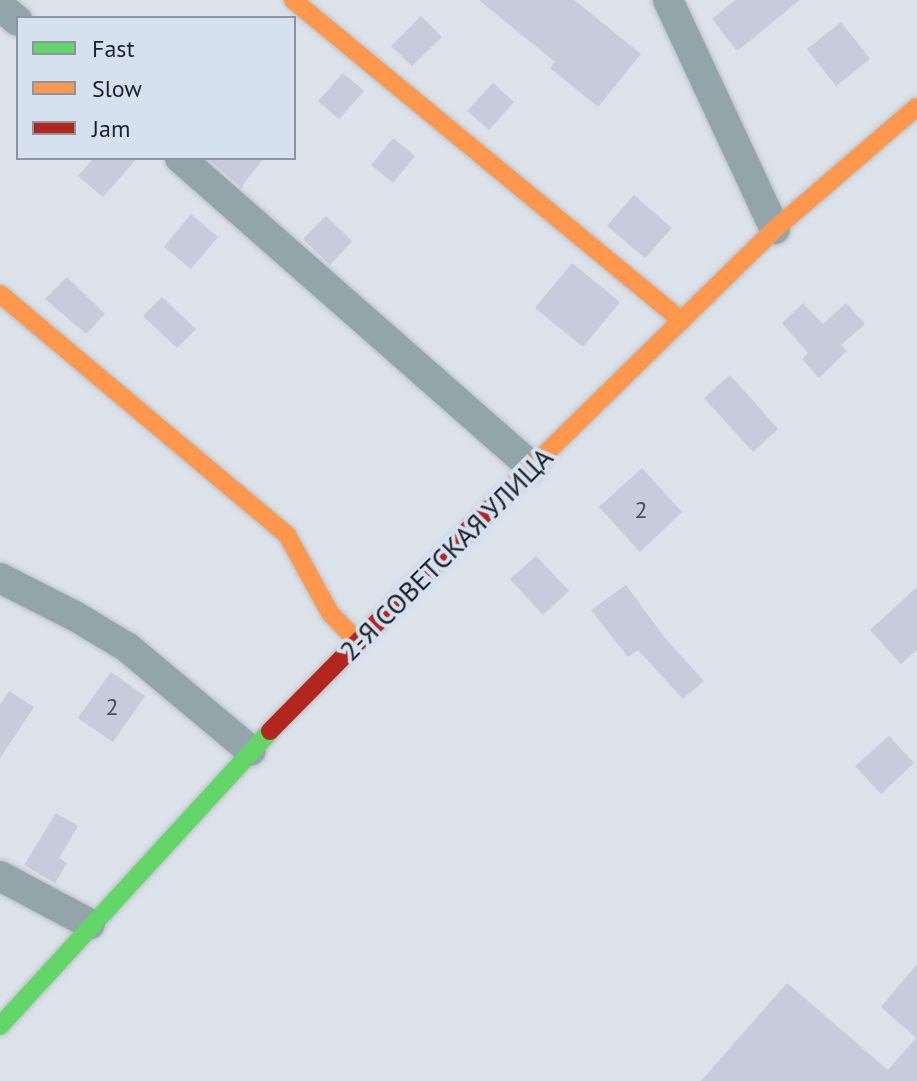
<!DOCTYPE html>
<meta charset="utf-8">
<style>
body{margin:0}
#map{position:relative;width:917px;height:1081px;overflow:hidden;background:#dbe2e9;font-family:"PT Sans",sans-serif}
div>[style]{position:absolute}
.building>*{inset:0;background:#c7cbda}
.roads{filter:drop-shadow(0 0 2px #babfc5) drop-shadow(0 0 2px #babfc5)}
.street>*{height:30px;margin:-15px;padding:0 15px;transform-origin:15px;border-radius:15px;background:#94a4ab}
.fast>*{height:18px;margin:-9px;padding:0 9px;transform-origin:9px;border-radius:9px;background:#63d668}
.slow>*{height:18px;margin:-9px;padding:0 9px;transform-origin:9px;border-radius:9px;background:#ff974d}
.jam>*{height:18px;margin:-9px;padding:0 9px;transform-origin:9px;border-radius:9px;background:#b3261e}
span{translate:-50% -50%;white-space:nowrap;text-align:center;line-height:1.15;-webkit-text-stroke:8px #d5e1ef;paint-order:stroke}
.number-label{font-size:24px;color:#4b4f57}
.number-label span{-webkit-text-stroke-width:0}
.street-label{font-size:28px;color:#1e2228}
.legend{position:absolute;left:16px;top:16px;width:280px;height:144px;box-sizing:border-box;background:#d5e1ef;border:2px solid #8c959f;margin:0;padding:10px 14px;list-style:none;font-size:24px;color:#1e2228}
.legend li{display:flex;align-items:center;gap:16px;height:40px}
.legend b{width:40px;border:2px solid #8c959f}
</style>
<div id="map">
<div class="building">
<i style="clip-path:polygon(479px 0,574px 0,641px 54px,598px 107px,550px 68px,555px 62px)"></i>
<i style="clip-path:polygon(735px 0,800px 0,737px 51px,712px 19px)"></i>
<i style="clip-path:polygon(421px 16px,442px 37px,412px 66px,391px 46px)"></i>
<i style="clip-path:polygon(841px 22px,870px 59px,836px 86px,807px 49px)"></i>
<i style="clip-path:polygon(343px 73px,364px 91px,339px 119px,318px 101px)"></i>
<i style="clip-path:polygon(493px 83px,514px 102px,489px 130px,467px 111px)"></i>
<i style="clip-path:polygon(393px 138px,415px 156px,393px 183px,371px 165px)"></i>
<i style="clip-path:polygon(94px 158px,137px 158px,103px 197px,78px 176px)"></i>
<i style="clip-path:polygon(207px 158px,264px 158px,241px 187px)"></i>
<i style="clip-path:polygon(634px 195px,672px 228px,645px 258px,607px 226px)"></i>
<i style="clip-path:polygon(191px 214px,218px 237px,191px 269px,164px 247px)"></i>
<i style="clip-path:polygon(326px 216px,352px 241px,330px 265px,303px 239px)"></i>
<i style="clip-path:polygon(572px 263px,620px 302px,583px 347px,535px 308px)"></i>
<i style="clip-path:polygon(67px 277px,105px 314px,86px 334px,45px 299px)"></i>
<i style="clip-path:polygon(162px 297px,196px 329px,177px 348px,143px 316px)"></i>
<i style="clip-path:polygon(803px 303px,823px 324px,846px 303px,865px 324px,841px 345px,847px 351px,819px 378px,802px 359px,808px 353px,782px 323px)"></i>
<i style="clip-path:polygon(730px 375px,778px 429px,753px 452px,704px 398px)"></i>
<i style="clip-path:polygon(642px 468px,682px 512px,640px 552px,599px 507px)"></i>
<i style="clip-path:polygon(536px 556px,569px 591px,543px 615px,510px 579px)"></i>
<i style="clip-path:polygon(626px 585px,665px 638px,704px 681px,683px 699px,638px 650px,628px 657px,591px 610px)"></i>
<i style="clip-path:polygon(917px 587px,917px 650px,901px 664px,870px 630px)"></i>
<i style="clip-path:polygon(111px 672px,145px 696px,113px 742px,78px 718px)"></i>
<i style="clip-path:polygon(9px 691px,34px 707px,0 758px,0 705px)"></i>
<i style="clip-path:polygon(889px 736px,914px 763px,881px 794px,855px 766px)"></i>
<i style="clip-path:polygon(56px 813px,78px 826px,59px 858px,67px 863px,55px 883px,24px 865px)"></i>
<i style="clip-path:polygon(917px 964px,917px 1081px,701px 1081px,787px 983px,888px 1070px,916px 1038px,881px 1007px)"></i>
</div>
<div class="roads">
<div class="street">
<i style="left:668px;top:0;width:253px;rotate:65deg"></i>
<i style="left:0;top:6px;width:23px;rotate:40deg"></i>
<i style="left:180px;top:158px;width:468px;rotate:41.3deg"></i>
<i style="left:0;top:578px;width:84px;rotate:26.9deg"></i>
<i style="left:75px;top:616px;width:62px;rotate:31.1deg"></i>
<i style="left:128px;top:648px;width:160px;rotate:39.9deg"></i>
<i style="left:0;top:876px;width:102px;rotate:28.1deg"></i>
</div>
<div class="fast">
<i style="left:0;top:1026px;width:400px;rotate:-47.5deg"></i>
</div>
<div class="slow">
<i style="left:293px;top:0;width:504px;rotate:39.53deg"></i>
<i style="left:0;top:294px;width:375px;rotate:40deg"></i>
<i style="left:287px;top:535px;width:89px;rotate:61.1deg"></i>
<i style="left:330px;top:613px;width:39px;rotate:46deg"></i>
<i style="left:489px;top:509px;width:400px;rotate:-44.4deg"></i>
<i style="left:775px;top:229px;width:187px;rotate:-40.7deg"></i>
</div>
<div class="jam">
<i style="left:270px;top:731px;width:312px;rotate:-45.4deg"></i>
</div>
</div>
<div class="number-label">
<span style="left:641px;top:510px">2</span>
<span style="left:112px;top:707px">2</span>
</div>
<div class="street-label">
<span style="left:446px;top:554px;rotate:-45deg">2-Я СОВЕТСКАЯ УЛИЦА</span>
</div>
<ul class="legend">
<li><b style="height:10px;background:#63d668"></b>Fast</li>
<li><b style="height:10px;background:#ff974d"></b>Slow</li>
<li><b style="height:10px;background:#b3261e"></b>Jam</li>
</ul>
</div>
